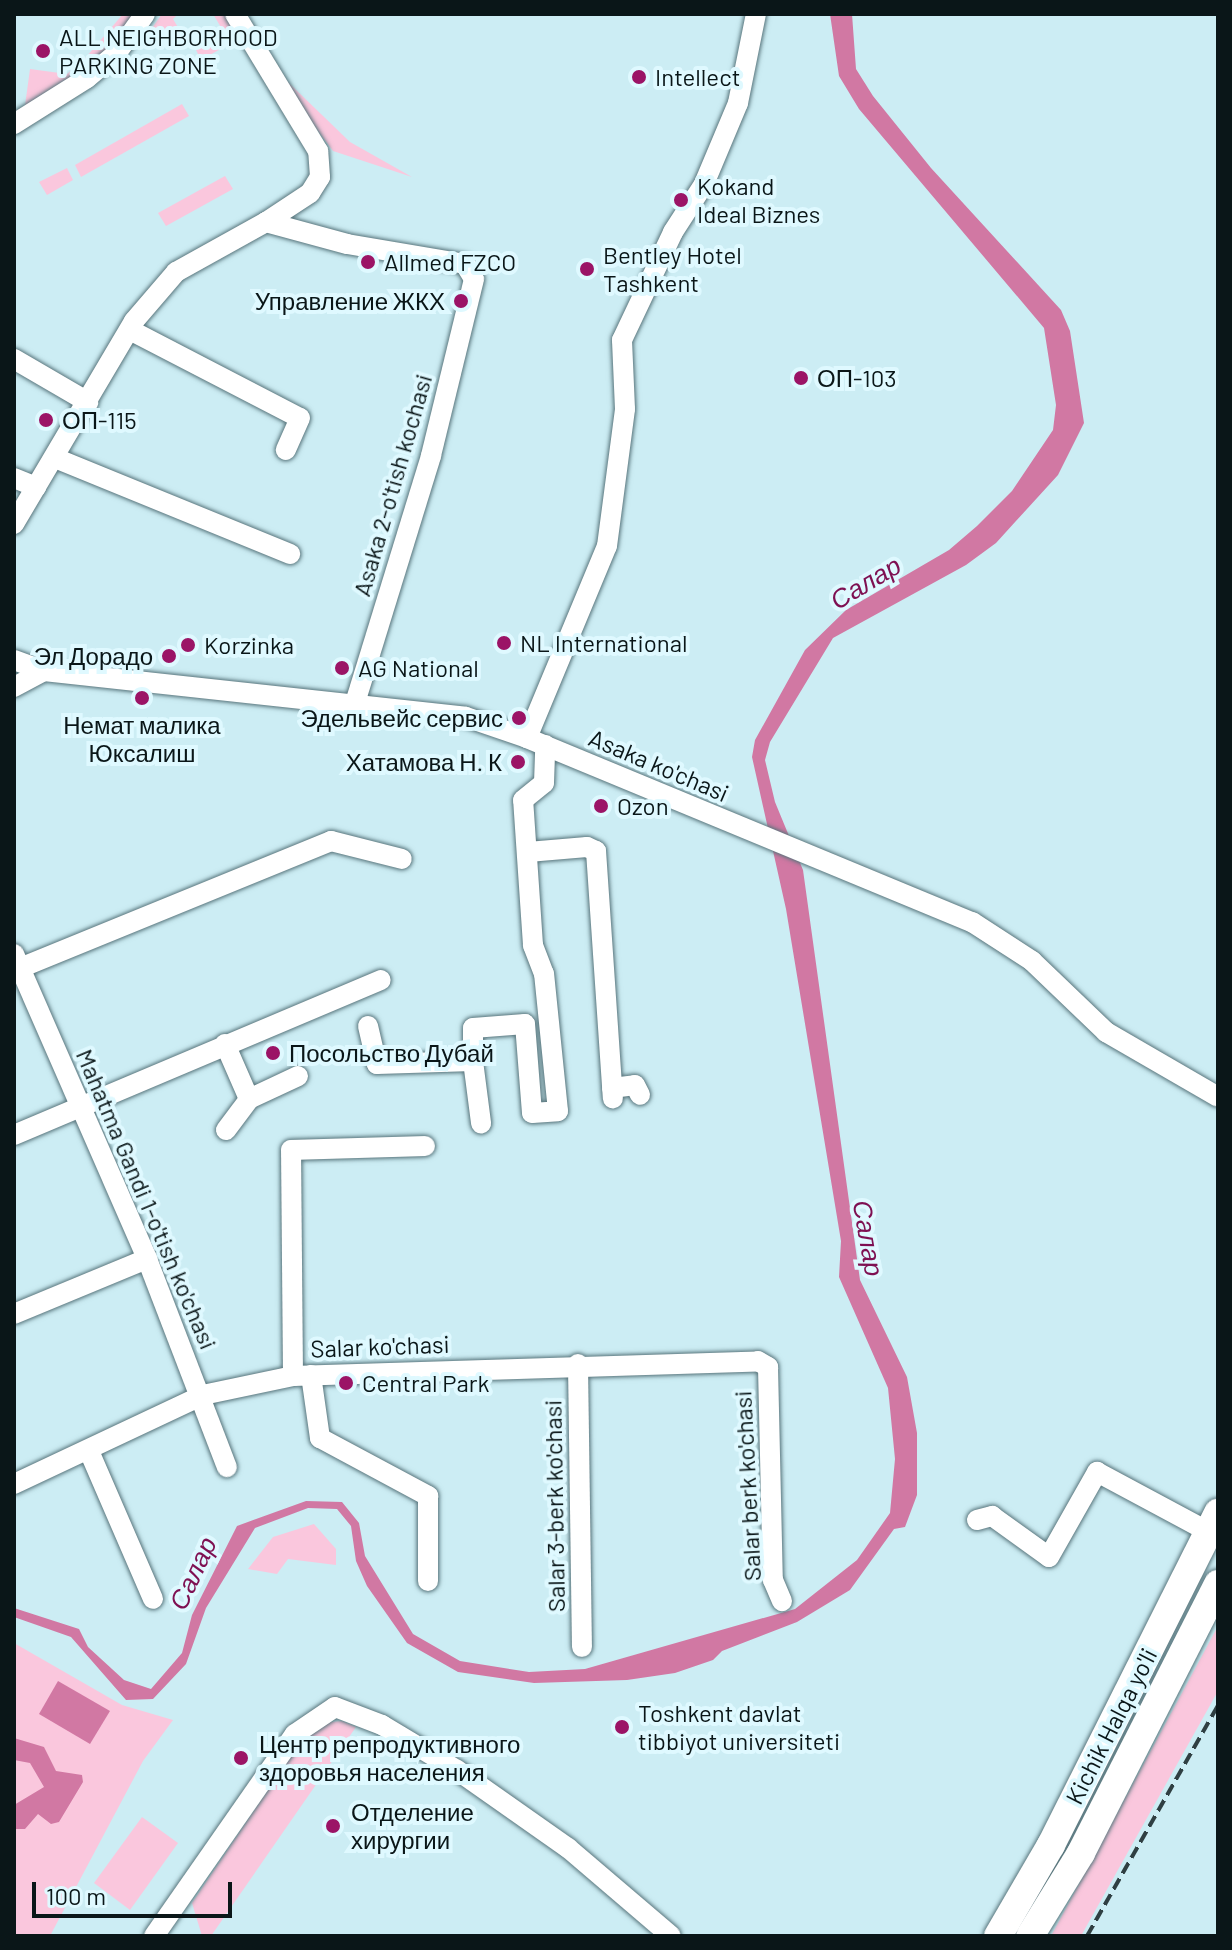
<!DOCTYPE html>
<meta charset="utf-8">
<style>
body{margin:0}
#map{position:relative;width:1232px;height:1950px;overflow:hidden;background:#ccedf4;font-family:Barlow,sans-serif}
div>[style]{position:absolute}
.green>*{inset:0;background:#fac7dd}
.water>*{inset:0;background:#d178a3}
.roads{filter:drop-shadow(0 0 2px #58757c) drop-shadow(0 0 2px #58757c)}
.minor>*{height:20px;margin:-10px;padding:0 10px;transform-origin:10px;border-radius:10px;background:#fff}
.highway>*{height:28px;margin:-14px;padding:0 14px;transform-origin:14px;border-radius:14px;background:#fff}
.rail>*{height:4px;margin-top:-2px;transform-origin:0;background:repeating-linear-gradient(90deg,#2f3f42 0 12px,transparent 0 18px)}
.dots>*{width:22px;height:22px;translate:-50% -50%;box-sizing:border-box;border:4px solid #dff9ff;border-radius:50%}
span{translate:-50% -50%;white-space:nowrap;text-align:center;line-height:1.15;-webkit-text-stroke:8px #dff9ff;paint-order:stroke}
.poi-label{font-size:24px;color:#0a1618}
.left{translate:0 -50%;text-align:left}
.right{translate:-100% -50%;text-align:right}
.street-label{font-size:24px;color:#0a1618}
.water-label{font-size:26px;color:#7e1052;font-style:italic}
.frame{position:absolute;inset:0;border:16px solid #0a1618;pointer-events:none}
.scale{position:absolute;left:32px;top:1882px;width:200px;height:36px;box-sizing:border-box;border:4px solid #0a1618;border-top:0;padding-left:10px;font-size:24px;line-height:28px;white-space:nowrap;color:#0a1618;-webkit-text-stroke:6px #dff9ff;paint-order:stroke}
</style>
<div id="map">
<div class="green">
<i style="clip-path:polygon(123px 14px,135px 14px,105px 61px,87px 72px,81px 63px)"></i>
<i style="clip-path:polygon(162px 14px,178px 14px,173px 19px,179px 29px,149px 47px,144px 39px)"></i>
<i style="clip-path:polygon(213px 14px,226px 14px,240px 38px,201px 60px,196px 50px,225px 34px)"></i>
<i style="clip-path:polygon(263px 58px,350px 142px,412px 177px,333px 151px)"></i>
<i style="clip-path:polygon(74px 68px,82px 78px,24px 113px,30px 69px,67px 74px)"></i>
<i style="clip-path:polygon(182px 104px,189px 116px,81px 177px,75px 165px)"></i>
<i style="clip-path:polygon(67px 168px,73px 180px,47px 195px,39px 182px)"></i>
<i style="clip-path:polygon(225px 176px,233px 189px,166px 226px,158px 213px)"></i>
<i style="clip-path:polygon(314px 1524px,336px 1549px,336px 1565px,288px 1559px,277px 1574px,248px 1569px,273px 1537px)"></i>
<i style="clip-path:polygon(1218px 1626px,1218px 1691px,1081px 1936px,1051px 1936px)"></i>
<i style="clip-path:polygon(14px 1643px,122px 1705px,173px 1720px,143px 1761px,50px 1936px,14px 1936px)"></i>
<i style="clip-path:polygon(342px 1721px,356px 1727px,211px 1936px,202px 1936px,192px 1903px,307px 1732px,319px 1723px)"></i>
<i style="clip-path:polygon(142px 1817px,178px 1843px,130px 1910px,94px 1883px)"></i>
</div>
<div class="water">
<i style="clip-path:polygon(830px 14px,852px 14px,856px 69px,873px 96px,931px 168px,1061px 310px,1070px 331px,1084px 423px,1058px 475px,996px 543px,966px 565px,833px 638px,770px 742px,765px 760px,775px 802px,803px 870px,860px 1280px,907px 1377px,917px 1433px,917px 1495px,905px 1527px,894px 1529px,850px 1590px,797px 1622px,722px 1651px,713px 1660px,675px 1673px,627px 1680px,534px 1683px,458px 1672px,407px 1643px,367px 1586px,356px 1561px,351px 1526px,337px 1509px,308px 1508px,255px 1528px,206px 1608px,186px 1664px,153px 1699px,126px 1700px,71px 1637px,14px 1617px,14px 1608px,79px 1629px,88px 1647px,124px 1680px,151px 1689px,182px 1653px,192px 1615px,237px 1526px,306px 1501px,342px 1502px,359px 1523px,365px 1556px,413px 1634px,460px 1661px,529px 1672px,585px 1669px,795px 1609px,857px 1560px,890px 1513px,895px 1459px,888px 1388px,839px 1277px,841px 1241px,786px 909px,752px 757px,755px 740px,805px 650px,846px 610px,949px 550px,977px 526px,1012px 491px,1053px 430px,1056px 405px,1044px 328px,859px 109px,839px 76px)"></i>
<i style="clip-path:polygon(58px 1681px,110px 1711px,90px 1744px,39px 1714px)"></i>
<i style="clip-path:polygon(14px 1738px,44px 1747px,56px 1771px,82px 1775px,83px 1782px,59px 1822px,51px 1824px,38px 1814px,25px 1829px,14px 1829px,14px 1805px,44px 1787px,30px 1763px,14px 1760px)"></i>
</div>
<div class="roads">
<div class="minor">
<i style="left:14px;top:124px;width:86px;rotate:-32.2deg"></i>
<i style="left:87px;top:78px;width:38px;rotate:-40deg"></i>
<i style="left:116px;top:54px;width:49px;rotate:-54.1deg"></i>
<i style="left:266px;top:222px;width:84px;rotate:15.2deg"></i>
<i style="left:347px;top:244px;width:120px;rotate:9.6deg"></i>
<i style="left:465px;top:264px;width:17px;rotate:59deg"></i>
<i style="left:474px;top:279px;width:182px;rotate:103.7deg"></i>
<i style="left:431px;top:456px;width:258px;rotate:107.1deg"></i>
<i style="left:130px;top:330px;width:191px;rotate:27.4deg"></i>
<i style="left:300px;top:418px;width:35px;rotate:114deg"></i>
<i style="left:14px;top:359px;width:86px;rotate:30.2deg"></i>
<i style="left:55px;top:458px;width:254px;rotate:22.2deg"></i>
<i style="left:14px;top:478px;width:24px;rotate:22deg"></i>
<i style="left:14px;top:524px;width:236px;rotate:-59.4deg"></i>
<i style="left:134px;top:321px;width:65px;rotate:-49.4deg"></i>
<i style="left:176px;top:272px;width:103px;rotate:-29.1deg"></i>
<i style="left:266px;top:222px;width:53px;rotate:-33.4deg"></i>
<i style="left:310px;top:193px;width:19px;rotate:-58deg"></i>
<i style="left:320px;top:177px;width:26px;rotate:-94deg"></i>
<i style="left:318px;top:151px;width:160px;rotate:-121.2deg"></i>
<i style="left:14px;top:660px;width:32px;rotate:20deg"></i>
<i style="left:44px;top:671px;width:424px;rotate:6.2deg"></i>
<i style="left:466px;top:717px;width:65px;rotate:19deg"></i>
<i style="left:527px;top:738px;width:482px;rotate:22.5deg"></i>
<i style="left:972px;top:922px;width:72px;rotate:33deg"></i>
<i style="left:1032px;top:961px;width:103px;rotate:43.8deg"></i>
<i style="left:1106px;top:1032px;width:129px;rotate:30.1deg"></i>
<i style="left:14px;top:687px;width:34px;rotate:-28deg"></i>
<i style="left:527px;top:738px;width:208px;rotate:-67.4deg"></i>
<i style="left:607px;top:546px;width:138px;rotate:-82.5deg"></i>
<i style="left:625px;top:409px;width:69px;rotate:-92.5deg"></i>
<i style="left:622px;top:340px;width:119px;rotate:-64.7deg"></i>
<i style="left:673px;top:232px;width:57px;rotate:-57.1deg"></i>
<i style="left:704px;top:184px;width:88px;rotate:-67.2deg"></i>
<i style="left:738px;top:103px;width:91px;rotate:-78.6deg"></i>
<i style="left:528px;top:852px;width:59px;rotate:-4.8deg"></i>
<i style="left:587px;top:847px;width:10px;rotate:24deg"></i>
<i style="left:596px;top:851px;width:248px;rotate:86.1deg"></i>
<i style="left:14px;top:954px;width:333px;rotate:66.4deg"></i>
<i style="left:147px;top:1259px;width:223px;rotate:69deg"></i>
<i style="left:20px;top:968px;width:336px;rotate:-22.2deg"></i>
<i style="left:331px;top:841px;width:73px;rotate:14.2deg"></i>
<i style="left:368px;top:1026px;width:39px;rotate:77deg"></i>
<i style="left:377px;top:1064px;width:96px;rotate:-1.8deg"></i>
<i style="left:473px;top:1061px;width:33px;rotate:-90deg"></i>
<i style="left:473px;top:1028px;width:52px;rotate:-4.4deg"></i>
<i style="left:525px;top:1024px;width:89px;rotate:85.5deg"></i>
<i style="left:532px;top:1113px;width:26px;rotate:-4deg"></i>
<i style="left:558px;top:1111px;width:138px;rotate:-95.8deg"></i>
<i style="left:544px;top:974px;width:31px;rotate:-111deg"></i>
<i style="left:533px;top:945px;width:145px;rotate:-93.9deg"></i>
<i style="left:523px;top:800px;width:27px;rotate:-39deg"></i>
<i style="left:544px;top:783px;width:38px;rotate:-88deg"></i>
<i style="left:225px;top:1044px;width:60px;rotate:66.4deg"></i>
<i style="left:473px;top:1061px;width:63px;rotate:82.6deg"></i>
<i style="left:612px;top:1088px;width:23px;rotate:-7deg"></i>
<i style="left:635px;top:1085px;width:11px;rotate:63deg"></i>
<i style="left:226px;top:1130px;width:39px;rotate:-53deg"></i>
<i style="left:249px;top:1099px;width:54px;rotate:-25.1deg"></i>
<i style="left:14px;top:1135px;width:398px;rotate:-22.9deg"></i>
<i style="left:14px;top:1314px;width:144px;rotate:-22.5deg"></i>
<i style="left:578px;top:1364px;width:283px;rotate:89.2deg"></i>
<i style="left:311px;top:1375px;width:64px;rotate:81.9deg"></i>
<i style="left:320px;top:1438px;width:123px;rotate:28.2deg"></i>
<i style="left:428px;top:1496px;width:85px;rotate:90deg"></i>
<i style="left:293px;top:1376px;width:226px;rotate:-90.5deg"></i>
<i style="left:291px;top:1150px;width:134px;rotate:-1.7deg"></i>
<i style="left:89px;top:1451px;width:161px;rotate:66.6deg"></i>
<i style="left:14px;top:1484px;width:209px;rotate:-25.2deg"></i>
<i style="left:203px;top:1395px;width:92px;rotate:-11.9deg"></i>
<i style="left:293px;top:1376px;width:465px;rotate:-1.8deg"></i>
<i style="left:758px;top:1361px;width:12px;rotate:31deg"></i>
<i style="left:768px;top:1367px;width:213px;rotate:88.7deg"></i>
<i style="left:773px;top:1580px;width:23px;rotate:67deg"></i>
<i style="left:977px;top:1520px;width:16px;rotate:-15deg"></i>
<i style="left:992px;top:1516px;width:70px;rotate:35.7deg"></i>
<i style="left:1049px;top:1557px;width:98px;rotate:-60.5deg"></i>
<i style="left:1097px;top:1472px;width:127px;rotate:28.2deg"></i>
<i style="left:154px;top:1936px;width:246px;rotate:-55.1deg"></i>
<i style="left:295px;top:1734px;width:48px;rotate:-34deg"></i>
<i style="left:335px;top:1707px;width:50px;rotate:21deg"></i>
<i style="left:382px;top:1725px;width:87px;rotate:31deg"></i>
<i style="left:457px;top:1770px;width:136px;rotate:35.1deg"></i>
<i style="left:568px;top:1848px;width:135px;rotate:40.5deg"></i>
</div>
<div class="highway">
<i style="left:998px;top:1936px;width:105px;rotate:-59.8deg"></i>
<i style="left:1051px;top:1845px;width:372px;rotate:-63.3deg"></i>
<i style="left:1030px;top:1936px;width:97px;rotate:-58.4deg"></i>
<i style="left:1081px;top:1853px;width:302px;rotate:-63deg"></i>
</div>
</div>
<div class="rail">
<i style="left:1087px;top:1936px;width:266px;rotate:-60.4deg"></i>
</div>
<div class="dots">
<i style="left:43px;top:51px;background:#9b1466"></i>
<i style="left:639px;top:77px;background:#9b1466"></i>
<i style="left:681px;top:200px;background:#9b1466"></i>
<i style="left:368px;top:262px;background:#9b1466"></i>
<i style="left:587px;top:269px;background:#9b1466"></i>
<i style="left:461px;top:301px;background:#9b1466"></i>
<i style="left:801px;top:378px;background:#9b1466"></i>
<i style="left:46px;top:420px;background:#9b1466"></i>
<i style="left:504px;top:643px;background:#9b1466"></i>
<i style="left:188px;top:645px;background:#9b1466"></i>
<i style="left:169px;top:656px;background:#9b1466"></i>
<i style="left:342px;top:668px;background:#9b1466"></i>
<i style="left:142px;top:698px;background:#9b1466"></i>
<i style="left:519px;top:718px;background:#9b1466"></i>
<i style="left:518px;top:762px;background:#9b1466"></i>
<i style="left:601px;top:806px;background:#9b1466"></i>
<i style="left:273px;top:1053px;background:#9b1466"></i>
<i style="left:346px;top:1383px;background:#9b1466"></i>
<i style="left:622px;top:1727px;background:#9b1466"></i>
<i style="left:241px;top:1758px;background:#9b1466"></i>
<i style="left:333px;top:1826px;background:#9b1466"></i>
</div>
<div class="poi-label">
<span class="left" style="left:59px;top:51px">ALL NEIGHBORHOOD<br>PARKING ZONE</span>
<span class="left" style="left:655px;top:77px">Intellect</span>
<span class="left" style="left:697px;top:200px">Kokand<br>Ideal Biznes</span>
<span class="left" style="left:603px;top:269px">Bentley Hotel<br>Tashkent</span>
<span class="left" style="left:384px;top:262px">Allmed FZCO</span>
<span class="right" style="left:445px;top:301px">Управление ЖКХ</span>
<span class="left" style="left:817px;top:378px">ОП-103</span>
<span class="left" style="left:62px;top:420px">ОП-115</span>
<span class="left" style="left:520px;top:643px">NL International</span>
<span class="left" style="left:204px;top:645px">Korzinka</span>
<span class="right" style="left:153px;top:656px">Эл Дорадо</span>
<span class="left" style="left:358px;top:668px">AG National</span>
<span class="right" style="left:503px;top:718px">Эдельвейс сервис</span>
<span style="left:142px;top:739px">Немат малика<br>Юксалиш</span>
<span class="right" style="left:502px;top:762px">Хатамова Н. К</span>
<span class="left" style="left:617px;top:806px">Ozon</span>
<span class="left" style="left:289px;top:1053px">Посольство Дубай</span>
<span class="left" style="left:362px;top:1383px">Central Park</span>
<span class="left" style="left:638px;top:1727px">Toshkent davlat<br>tibbiyot universiteti</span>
<span class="left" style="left:259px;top:1758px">Центр репродуктивного<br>здоровья населения</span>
<span class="left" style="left:351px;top:1826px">Отделение<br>хирургии</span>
</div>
<div class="street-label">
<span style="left:392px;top:485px;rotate:-74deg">Asaka 2-o'tish kochasi</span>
<span style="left:659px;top:765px;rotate:23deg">Asaka ko'chasi</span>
<span style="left:147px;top:1199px;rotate:67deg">Mahatma Gandi 1-o'tish ko'chasi</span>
<span style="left:380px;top:1346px;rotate:-2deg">Salar ko'chasi</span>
<span style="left:747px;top:1486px;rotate:-93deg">Salar berk ko'chasi</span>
<span style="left:554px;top:1506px;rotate:-91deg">Salar 3-berk ko'chasi</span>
<span style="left:1111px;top:1726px;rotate:-63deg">Kichik Halqa yo'li</span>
</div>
<div class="water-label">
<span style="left:865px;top:582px;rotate:-31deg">Салар</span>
<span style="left:869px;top:1238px;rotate:80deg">Салар</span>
<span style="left:192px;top:1573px;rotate:-65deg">Салар</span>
</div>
<div class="frame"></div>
<div class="scale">100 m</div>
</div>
